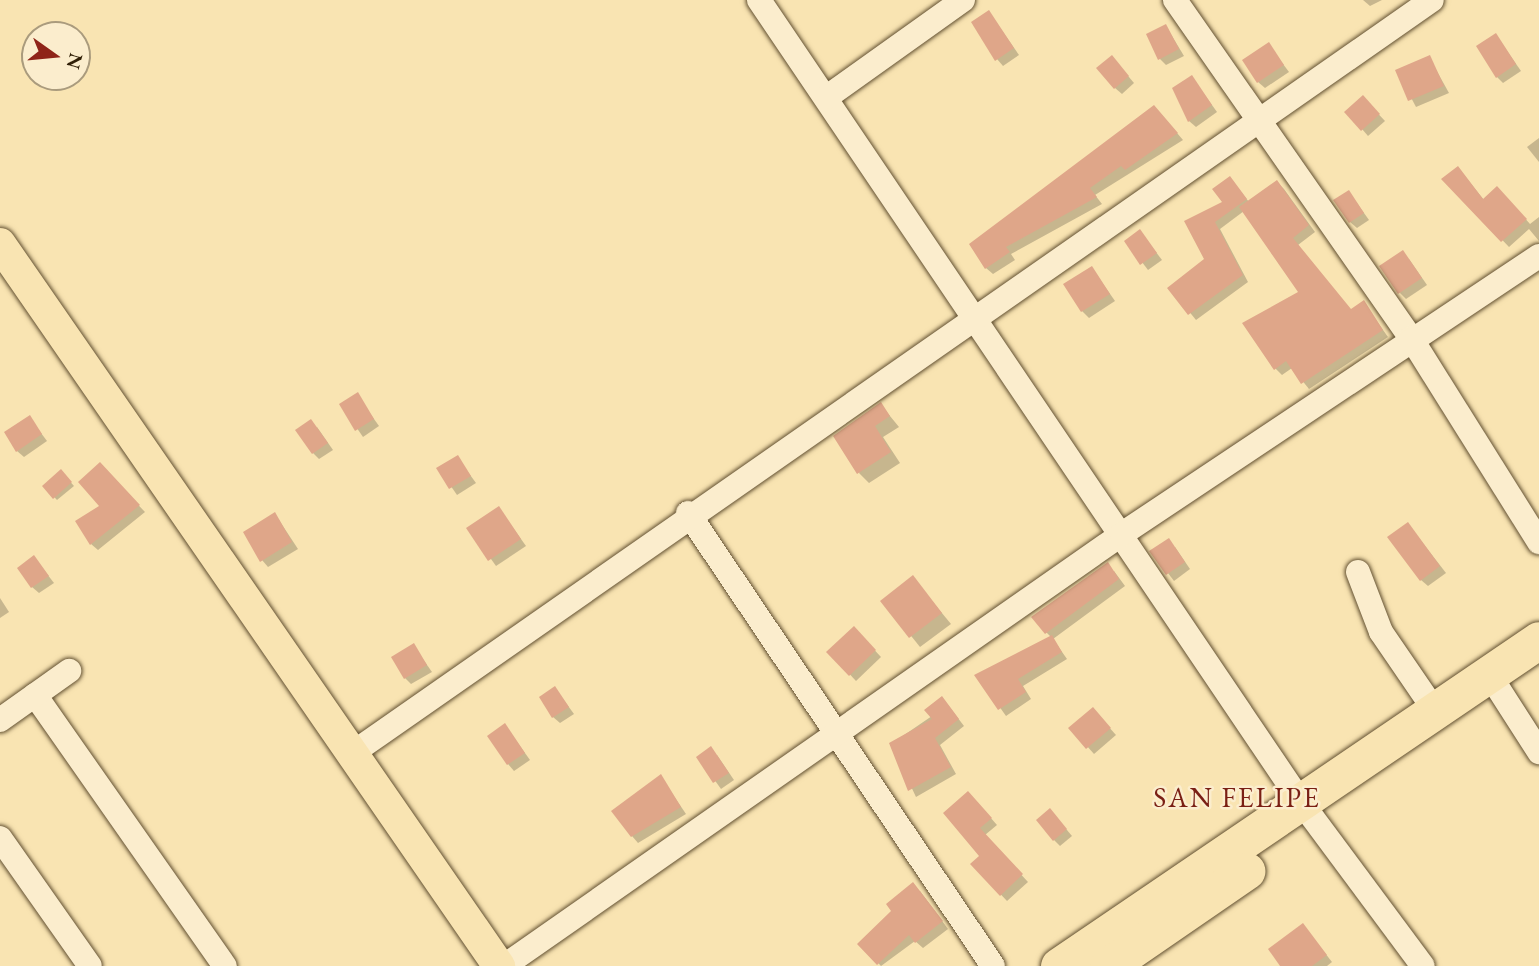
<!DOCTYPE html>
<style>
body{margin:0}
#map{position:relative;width:1539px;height:966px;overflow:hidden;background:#f9e4b2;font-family:"EB Garamond",serif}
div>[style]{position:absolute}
.shadow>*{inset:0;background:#0003}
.building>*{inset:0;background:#dfa689}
.roads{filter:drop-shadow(0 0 2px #625031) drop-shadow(0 0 2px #625031)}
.minor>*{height:24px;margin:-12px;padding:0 12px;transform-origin:12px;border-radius:12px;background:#fbedcd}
.major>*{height:32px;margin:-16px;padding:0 16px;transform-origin:16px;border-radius:16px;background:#f9e4b2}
.highway>*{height:37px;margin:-18.5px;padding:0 18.5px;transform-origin:18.5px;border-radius:18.5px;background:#f9e4b2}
span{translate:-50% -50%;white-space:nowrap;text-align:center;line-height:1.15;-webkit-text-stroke:5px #fbedcd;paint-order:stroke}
.quarter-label{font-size:28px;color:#7a1f14;letter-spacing:2px}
.north{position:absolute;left:21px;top:21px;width:70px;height:70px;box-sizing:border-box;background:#fbedcd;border:2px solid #aa9b7d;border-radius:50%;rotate:105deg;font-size:19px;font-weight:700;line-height:28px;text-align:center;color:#301f06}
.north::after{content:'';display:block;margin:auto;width:24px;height:32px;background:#8f2418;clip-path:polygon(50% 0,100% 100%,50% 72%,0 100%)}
</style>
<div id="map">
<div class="shadow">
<i style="clip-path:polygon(1363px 0,1382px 0,1370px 6px)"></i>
<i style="clip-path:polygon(989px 12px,1019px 55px,1003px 66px,997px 59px)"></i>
<i style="clip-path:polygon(1166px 26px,1184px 56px,1166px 65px,1160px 59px)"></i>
<i style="clip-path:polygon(1496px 35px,1521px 71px,1503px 83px,1497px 77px)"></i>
<i style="clip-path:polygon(1268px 44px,1289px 72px,1265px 88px,1258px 82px)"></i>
<i style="clip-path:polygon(1429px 57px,1449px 93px,1416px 107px,1397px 71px)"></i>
<i style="clip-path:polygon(1118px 64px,1134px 83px,1122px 94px,1115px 88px)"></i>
<i style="clip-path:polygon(1192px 77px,1217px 112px,1196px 127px,1189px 121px)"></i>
<i style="clip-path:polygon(1369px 104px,1385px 121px,1368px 136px,1362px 129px)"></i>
<i style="clip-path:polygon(1160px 113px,1183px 140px,1095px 195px,1102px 204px,1011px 254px,1015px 260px,993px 274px,986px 268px,971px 245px)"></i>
<i style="clip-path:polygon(1539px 138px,1539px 162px,1527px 147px)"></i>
<i style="clip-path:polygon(1464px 175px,1484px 200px,1504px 195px,1530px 224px,1539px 217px,1539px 241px,1529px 229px,1509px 247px,1444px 179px)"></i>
<i style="clip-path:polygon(1230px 178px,1249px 202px,1277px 182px,1284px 189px,1315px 232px,1298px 245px,1351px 311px,1364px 303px,1388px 337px,1309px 389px,1292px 368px,1282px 375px,1275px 368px,1244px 324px,1300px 293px,1244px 211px,1220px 229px,1248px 282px,1196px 320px,1170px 288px,1206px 260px,1187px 221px,1224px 202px)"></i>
<i style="clip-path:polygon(1349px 192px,1369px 220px,1357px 228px,1350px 222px)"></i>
<i style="clip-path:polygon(1140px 231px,1162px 260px,1148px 270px,1126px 241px)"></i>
<i style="clip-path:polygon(1409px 259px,1427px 285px,1406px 299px,1400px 293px)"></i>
<i style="clip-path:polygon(1092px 268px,1115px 301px,1089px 318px,1082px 311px)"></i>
<i style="clip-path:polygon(357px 395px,379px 426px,363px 437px,341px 405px)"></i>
<i style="clip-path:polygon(881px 405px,899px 427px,883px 437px,900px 463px,869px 483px,859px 473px)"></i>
<i style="clip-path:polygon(29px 417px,47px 441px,24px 457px,17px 451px)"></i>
<i style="clip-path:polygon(317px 427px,333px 450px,319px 459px,313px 453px)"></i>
<i style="clip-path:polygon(457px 457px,476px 483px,457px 495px,439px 469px)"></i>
<i style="clip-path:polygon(100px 465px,145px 512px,98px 550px,91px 544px,102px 506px)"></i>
<i style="clip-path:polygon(61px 471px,74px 486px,57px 500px,44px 486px)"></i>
<i style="clip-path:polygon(499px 508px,526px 546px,496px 566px,469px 528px)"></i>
<i style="clip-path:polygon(275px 514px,298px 549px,268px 567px,262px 560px)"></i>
<i style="clip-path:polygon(1408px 524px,1446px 573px,1428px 586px,1421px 580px)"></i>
<i style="clip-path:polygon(1175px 547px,1190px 569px,1174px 581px,1152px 552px)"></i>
<i style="clip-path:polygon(34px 557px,54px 583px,39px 593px,32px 587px)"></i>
<i style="clip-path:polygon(1114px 571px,1125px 586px,1053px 639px,1067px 659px,1023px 686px,1031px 699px,1006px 716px,977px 675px,1052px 638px,1046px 632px)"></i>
<i style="clip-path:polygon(913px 578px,951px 624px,920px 647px,883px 601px)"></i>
<i style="clip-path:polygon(0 598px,9px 612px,0 618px)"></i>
<i style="clip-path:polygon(854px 628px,881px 657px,856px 681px,829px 652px)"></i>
<i style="clip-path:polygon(413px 645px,432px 672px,411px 684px,405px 678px)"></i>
<i style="clip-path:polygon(555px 688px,574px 714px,560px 723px,553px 717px)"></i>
<i style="clip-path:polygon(948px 705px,964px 726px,940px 745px,956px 774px,916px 797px,891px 744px)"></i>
<i style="clip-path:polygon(1099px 716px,1116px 735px,1094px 754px,1071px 728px)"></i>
<i style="clip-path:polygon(505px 725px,530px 760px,514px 771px,508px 764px)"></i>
<i style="clip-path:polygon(717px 755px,734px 780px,721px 789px,698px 757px)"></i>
<i style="clip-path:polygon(661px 777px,686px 814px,638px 843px,632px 836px)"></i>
<i style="clip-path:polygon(975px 800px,997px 825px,985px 835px,1028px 882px,1007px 901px,973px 865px,982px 856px)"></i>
<i style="clip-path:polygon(1056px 817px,1072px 836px,1060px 846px,1054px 840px)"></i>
<i style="clip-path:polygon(920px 891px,948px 929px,923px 948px,915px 941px,881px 966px,860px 944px)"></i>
<i style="clip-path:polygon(1303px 925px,1332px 962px,1327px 966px,1282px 966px)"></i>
</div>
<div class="building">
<i style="clip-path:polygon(989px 10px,1014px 48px,995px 61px,971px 22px)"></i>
<i style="clip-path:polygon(1166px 24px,1179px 49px,1158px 60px,1146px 34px)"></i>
<i style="clip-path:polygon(1496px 33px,1516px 64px,1496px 78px,1476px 46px)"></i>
<i style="clip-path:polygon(1269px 42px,1284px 65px,1257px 83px,1242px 60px)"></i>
<i style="clip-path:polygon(1112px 55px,1129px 76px,1114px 89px,1096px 68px)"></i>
<i style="clip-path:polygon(1430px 55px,1444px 86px,1408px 101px,1395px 70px)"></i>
<i style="clip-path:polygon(1192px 75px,1212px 105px,1188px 122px,1172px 88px)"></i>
<i style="clip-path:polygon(1363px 95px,1380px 114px,1361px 131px,1344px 112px)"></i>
<i style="clip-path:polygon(1154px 105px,1178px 133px,1125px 170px,1121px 166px,1090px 188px,1097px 197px,1006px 247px,1010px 252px,985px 269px,969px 244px)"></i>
<i style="clip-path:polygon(1458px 166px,1483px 199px,1497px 186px,1527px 219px,1501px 242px,1441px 179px)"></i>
<i style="clip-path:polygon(1230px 176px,1247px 199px,1215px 222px,1243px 275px,1188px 315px,1167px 288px,1204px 259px,1184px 221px,1222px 202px,1212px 189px)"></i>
<i style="clip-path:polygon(1277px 180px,1309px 225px,1293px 238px,1351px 309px,1364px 300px,1383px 330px,1301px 384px,1286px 361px,1274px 370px,1242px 323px,1298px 292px,1239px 207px)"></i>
<i style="clip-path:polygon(1349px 190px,1364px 213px,1349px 223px,1333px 200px)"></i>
<i style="clip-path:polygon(1140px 229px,1157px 253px,1140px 265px,1124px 241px)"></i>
<i style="clip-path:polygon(1403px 250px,1422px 278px,1398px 294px,1379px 266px)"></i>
<i style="clip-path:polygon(1092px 266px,1110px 294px,1081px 312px,1063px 284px)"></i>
<i style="clip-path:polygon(358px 392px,374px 419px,355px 431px,339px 404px)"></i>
<i style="clip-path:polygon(881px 402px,890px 416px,875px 426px,891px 452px,857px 474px,833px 436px)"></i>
<i style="clip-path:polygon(30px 415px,42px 434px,16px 452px,4px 432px)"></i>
<i style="clip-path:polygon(311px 419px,328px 443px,312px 454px,295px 430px)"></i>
<i style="clip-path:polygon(458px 455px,471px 476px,449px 489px,436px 468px)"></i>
<i style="clip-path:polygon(100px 462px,140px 505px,90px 545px,75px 521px,99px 506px,78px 482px)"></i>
<i style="clip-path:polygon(61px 469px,72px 482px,53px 499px,42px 486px)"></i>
<i style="clip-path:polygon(499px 506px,521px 539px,488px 561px,466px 528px)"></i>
<i style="clip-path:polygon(275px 512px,292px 542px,260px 562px,243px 532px)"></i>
<i style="clip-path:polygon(1408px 522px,1440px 566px,1420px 581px,1387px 537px)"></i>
<i style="clip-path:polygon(1169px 538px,1185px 562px,1166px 575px,1149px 551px)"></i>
<i style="clip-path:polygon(34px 555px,49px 576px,31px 588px,17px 568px)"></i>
<i style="clip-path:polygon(1108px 562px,1119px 579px,1045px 634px,1031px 617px)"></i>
<i style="clip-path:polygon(913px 575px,942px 613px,909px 638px,880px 601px)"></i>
<i style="clip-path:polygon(854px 626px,876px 650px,849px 676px,826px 652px)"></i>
<i style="clip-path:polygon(1052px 635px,1062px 652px,1018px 679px,1026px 692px,998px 710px,974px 675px)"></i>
<i style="clip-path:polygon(414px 643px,427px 665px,404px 679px,391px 657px)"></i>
<i style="clip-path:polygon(555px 686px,569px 707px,552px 718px,539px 697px)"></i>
<i style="clip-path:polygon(942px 696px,959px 719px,935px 738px,951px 767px,908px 791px,889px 743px,932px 719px,924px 710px)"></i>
<i style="clip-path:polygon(1093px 707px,1111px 728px,1086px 749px,1068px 728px)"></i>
<i style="clip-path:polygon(505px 723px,525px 753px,507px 765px,487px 736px)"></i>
<i style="clip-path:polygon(711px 746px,729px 773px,713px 783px,696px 757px)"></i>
<i style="clip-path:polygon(661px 774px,681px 807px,631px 837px,611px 811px)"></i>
<i style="clip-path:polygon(968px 791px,992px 818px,980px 828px,1023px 874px,1000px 896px,970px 864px,979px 856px,943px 813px)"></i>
<i style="clip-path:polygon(1050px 808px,1067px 829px,1053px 841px,1036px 820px)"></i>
<i style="clip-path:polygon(913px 882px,943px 921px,915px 943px,909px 935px,877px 965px,857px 944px,891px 911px,886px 904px)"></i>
<i style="clip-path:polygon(1303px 923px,1327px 955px,1312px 966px,1280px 966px,1268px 949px)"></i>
</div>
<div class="roads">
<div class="minor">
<i style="left:759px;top:0;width:968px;rotate:55.95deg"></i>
<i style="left:1301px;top:802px;width:204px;rotate:53.4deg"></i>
<i style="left:1175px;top:0;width:412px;rotate:55.1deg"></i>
<i style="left:1411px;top:338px;width:241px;rotate:57.9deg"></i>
<i style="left:827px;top:97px;width:167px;rotate:-35.5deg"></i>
<i style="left:688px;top:513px;width:546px;rotate:56.05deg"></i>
<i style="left:1358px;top:572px;width:64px;rotate:69deg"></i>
<i style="left:1381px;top:632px;width:96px;rotate:55.6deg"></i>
<i style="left:1489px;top:674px;width:93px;rotate:57.3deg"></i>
<i style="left:35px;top:695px;width:331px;rotate:55deg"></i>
<i style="left:0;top:720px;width:85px;rotate:-35.4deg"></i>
<i style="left:354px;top:752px;width:1314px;rotate:-34.9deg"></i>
<i style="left:0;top:838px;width:156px;rotate:54.9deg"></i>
<i style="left:504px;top:966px;width:754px;rotate:-34.95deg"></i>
<i style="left:1122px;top:534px;width:501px;rotate:-33.69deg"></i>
</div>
<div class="major">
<i style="left:0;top:244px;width:878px;rotate:55.35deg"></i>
</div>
<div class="highway">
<i style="left:1059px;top:966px;width:580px;rotate:-34.18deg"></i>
<i style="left:1108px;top:966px;width:168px;rotate:-34.5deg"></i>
</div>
</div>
<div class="quarter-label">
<span style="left:1237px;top:797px">SAN FELIPE</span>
</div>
<div class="north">N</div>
</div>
